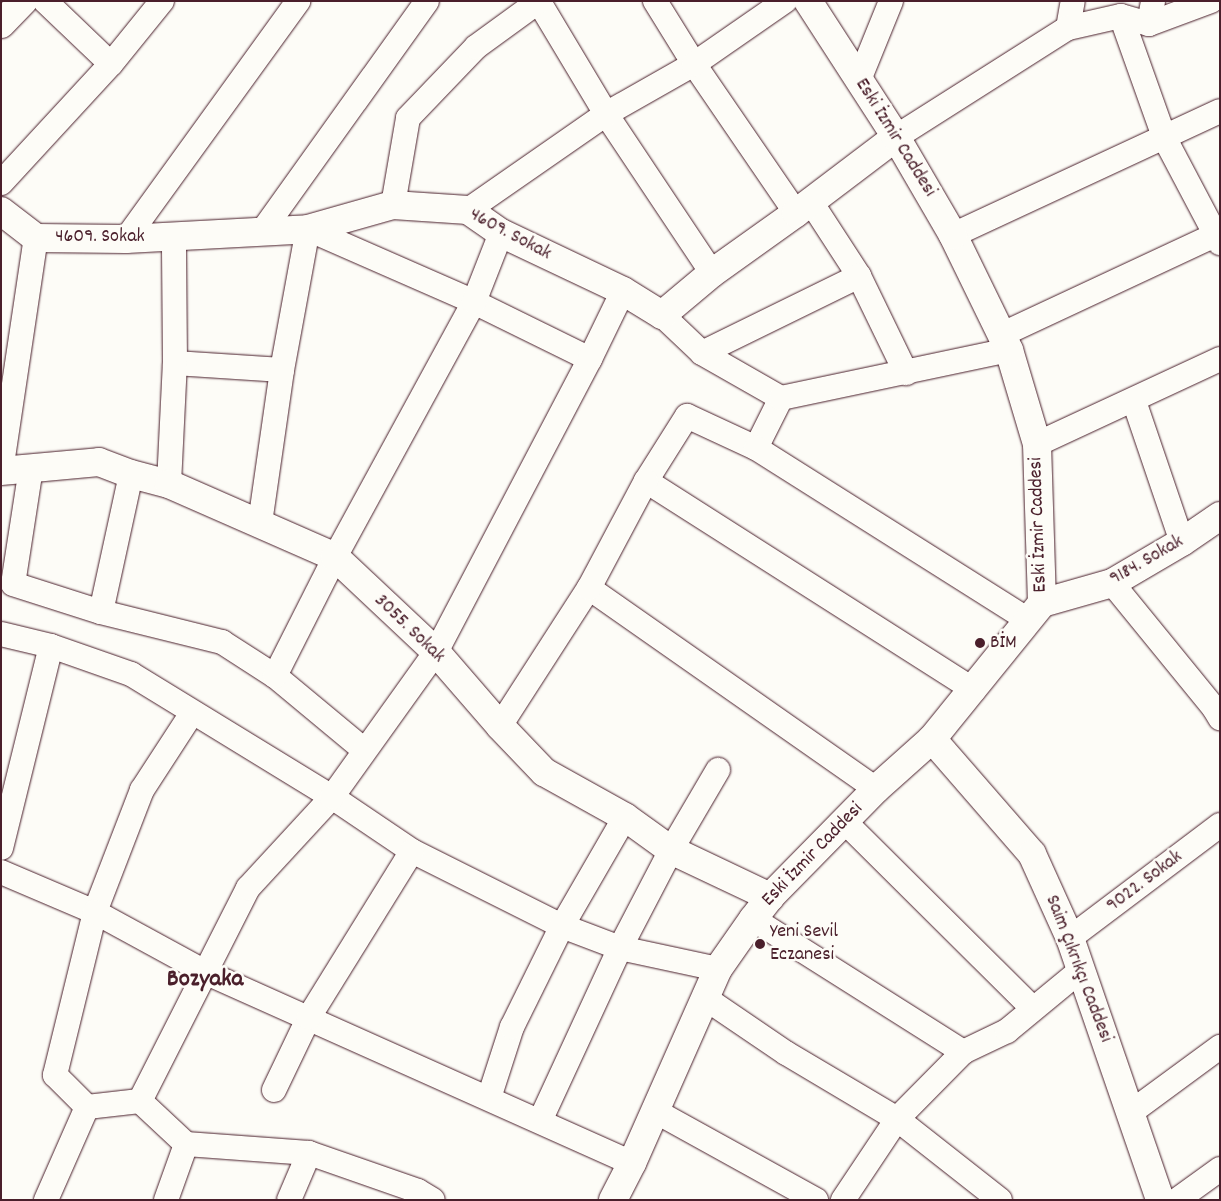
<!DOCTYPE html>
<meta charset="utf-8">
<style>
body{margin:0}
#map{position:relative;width:1221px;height:1201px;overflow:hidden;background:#fdfcf7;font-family:Dekko,sans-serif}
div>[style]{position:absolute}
.roads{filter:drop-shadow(0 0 1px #4a1f2b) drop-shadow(0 0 1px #4a1f2b)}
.minor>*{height:24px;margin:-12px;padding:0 12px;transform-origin:12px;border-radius:12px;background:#fdfcf7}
.tertiary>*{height:28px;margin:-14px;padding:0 14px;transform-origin:14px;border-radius:14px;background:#fdfcf7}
.secondary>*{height:28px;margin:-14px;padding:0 14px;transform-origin:14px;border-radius:14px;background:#fdfcf7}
.primary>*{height:28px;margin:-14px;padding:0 14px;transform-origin:14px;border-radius:14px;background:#fdfcf7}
.dots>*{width:14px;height:14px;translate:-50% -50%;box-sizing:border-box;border:2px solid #fdfcf7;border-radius:50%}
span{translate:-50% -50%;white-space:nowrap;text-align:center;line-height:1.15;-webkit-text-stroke:5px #fdfcf7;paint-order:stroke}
.street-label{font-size:20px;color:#4a1f2b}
.poi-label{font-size:20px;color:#4a1f2b}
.left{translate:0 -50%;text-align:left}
.district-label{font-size:25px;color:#4a1f2b;font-weight:700}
.frame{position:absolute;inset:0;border:2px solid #4a1f2b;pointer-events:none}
</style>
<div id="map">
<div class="roads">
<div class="minor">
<i style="left:45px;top:1px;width:91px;rotate:43.7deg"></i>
<i style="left:655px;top:1px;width:74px;rotate:58.2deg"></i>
<i style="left:694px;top:64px;width:181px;rotate:55.6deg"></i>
<i style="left:539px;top:2px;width:131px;rotate:59.1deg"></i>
<i style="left:606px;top:114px;width:191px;rotate:56.3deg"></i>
<i style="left:1121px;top:16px;width:128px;rotate:70.4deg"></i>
<i style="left:1164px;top:137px;width:120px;rotate:62.2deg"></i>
<i style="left:1149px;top:24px;width:23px;rotate:-80deg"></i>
<i style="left:1068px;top:28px;width:27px;rotate:-80deg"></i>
<i style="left:859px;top:80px;width:85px;rotate:-67.9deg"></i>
<i style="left:896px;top:137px;width:204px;rotate:-32.4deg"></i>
<i style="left:1068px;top:28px;width:54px;rotate:-12.8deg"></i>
<i style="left:1121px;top:16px;width:29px;rotate:16deg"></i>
<i style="left:1149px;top:24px;width:66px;rotate:-20.4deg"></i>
<i style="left:1px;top:183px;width:162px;rotate:-47.3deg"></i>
<i style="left:111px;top:64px;width:81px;rotate:-51deg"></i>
<i style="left:811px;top:202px;width:88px;rotate:57deg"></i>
<i style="left:859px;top:276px;width:108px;rotate:64.1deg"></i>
<i style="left:393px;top:205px;width:88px;rotate:-80.2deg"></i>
<i style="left:408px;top:118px;width:98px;rotate:-46.2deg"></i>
<i style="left:476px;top:47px;width:78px;rotate:-36.1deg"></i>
<i style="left:468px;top:210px;width:168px;rotate:-34.8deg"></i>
<i style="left:606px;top:114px;width:101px;rotate:-29.6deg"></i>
<i style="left:694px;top:64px;width:111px;rotate:-34.7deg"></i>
<i style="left:261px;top:233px;width:285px;rotate:-54.4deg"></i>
<i style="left:953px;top:235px;width:294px;rotate:-24.9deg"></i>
<i style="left:126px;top:239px;width:294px;rotate:-54.1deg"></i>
<i style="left:662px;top:315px;width:55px;rotate:43.5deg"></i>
<i style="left:702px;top:353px;width:91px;rotate:29.7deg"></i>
<i style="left:1003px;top:334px;width:239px;rotate:-25deg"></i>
<i style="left:702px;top:353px;width:175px;rotate:-26.1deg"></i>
<i style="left:175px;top:363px;width:107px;rotate:3.7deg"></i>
<i style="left:1134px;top:401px;width:149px;rotate:71.2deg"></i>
<i style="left:1037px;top:444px;width:202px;rotate:-24.9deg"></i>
<i style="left:756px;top:448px;width:56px;rotate:-63.4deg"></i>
<i style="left:781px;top:398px;width:233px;rotate:-11.9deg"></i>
<i style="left:31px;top:468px;width:117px;rotate:98.8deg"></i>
<i style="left:13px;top:584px;width:92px;rotate:17.7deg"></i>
<i style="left:101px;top:612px;width:125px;rotate:13.9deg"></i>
<i style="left:222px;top:642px;width:63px;rotate:32.7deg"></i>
<i style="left:275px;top:676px;width:116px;rotate:39.7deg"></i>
<i style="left:1px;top:471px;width:236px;rotate:-81.5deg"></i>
<i style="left:169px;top:484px;width:121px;rotate:-87.2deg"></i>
<i style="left:175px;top:363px;width:127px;rotate:-90.5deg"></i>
<i style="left:260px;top:523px;width:155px;rotate:-81.8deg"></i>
<i style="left:282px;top:370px;width:143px;rotate:-79.6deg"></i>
<i style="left:308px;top:229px;width:181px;rotate:23.7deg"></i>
<i style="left:474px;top:302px;width:129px;rotate:26.2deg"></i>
<i style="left:1112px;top:583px;width:161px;rotate:50.8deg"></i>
<i style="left:1214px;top:708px;width:12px;rotate:59deg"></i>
<i style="left:589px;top:588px;width:350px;rotate:35deg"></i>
<i style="left:101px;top:612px;width:141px;rotate:-77.7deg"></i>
<i style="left:1px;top:634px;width:51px;rotate:13.5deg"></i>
<i style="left:51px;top:646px;width:85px;rotate:19.3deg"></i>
<i style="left:131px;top:674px;width:236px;rotate:31.5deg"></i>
<i style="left:332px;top:797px;width:97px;rotate:34deg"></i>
<i style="left:412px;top:851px;width:168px;rotate:26.6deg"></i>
<i style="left:562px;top:926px;width:62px;rotate:20.8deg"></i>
<i style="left:620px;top:948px;width:100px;rotate:12.1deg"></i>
<i style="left:275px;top:676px;width:133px;rotate:-63.2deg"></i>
<i style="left:335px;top:557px;width:290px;rotate:-61.4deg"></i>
<i style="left:474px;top:302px;width:74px;rotate:-68.6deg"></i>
<i style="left:974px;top:690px;width:389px;rotate:-147.5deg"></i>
<i style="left:646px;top:481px;width:77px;rotate:-57.8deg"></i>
<i style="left:687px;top:416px;width:76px;rotate:24.9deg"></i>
<i style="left:756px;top:448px;width:322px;rotate:32.3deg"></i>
<i style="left:192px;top:713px;width:92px;rotate:123deg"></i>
<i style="left:142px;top:790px;width:131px;rotate:111.1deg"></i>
<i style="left:95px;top:912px;width:168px;rotate:103.8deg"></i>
<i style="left:55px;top:1075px;width:45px;rotate:45deg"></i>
<i style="left:87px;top:1107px;width:53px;rotate:-6.5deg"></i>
<i style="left:140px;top:1101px;width:63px;rotate:43.1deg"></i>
<i style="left:186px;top:1144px;width:123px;rotate:4.2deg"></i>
<i style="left:309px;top:1153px;width:115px;rotate:19.2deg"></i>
<i style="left:418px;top:1191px;width:17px;rotate:31deg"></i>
<i style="left:500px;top:726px;width:164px;rotate:-57.2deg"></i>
<i style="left:589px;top:588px;width:121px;rotate:-62deg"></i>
<i style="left:845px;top:822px;width:264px;rotate:44.8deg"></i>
<i style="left:1px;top:848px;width:208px;rotate:-76.1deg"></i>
<i style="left:1px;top:872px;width:102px;rotate:23.1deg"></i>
<i style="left:95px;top:912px;width:128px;rotate:28.6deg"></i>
<i style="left:207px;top:973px;width:466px;rotate:24.1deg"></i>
<i style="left:753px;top:919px;width:249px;rotate:32.3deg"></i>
<i style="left:1070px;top:938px;width:188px;rotate:-37deg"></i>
<i style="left:705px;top:998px;width:98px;rotate:34.2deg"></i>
<i style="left:786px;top:1053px;width:129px;rotate:30.7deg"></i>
<i style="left:897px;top:1119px;width:131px;rotate:38.2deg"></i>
<i style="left:274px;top:1090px;width:81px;rotate:-64.4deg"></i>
<i style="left:309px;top:1017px;width:195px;rotate:-58.2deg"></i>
<i style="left:489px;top:1098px;width:75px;rotate:-72.1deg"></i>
<i style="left:512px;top:1027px;width:113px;rotate:-63.7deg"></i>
<i style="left:562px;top:926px;width:126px;rotate:-60deg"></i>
<i style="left:140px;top:1101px;width:239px;rotate:-63.1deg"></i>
<i style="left:248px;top:888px;width:124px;rotate:-47.3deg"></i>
<i style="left:332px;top:797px;width:178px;rotate:-54.4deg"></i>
<i style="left:436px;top:652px;width:331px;rotate:-62.3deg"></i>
<i style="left:590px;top:359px;width:76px;rotate:-64.1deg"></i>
<i style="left:655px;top:1111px;width:184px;rotate:28.9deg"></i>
<i style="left:1130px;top:1113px;width:112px;rotate:-36.3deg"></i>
<i style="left:540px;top:1121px;width:191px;rotate:-65.2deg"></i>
<i style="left:620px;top:948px;width:110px;rotate:-62.5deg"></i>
<i style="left:671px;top:850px;width:93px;rotate:-59.6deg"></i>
<i style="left:46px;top:1200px;width:102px;rotate:-66.2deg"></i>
<i style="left:166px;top:1200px;width:59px;rotate:-70.3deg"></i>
<i style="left:289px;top:1200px;width:51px;rotate:-66.9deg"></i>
<i style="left:843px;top:1200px;width:97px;rotate:-56.3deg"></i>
<i style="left:897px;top:1119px;width:94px;rotate:-45.4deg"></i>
<i style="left:963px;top:1052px;width:49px;rotate:-25.5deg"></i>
<i style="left:1007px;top:1031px;width:96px;rotate:-39.5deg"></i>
<i style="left:1177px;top:1200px;width:53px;rotate:-35.8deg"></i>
</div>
<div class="tertiary">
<i style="left:1px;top:24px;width:32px;rotate:-46deg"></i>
<i style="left:1px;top:211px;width:44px;rotate:37.6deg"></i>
<i style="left:36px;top:238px;width:90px;rotate:0.6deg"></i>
<i style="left:126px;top:239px;width:182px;rotate:-3.1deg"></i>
<i style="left:308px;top:229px;width:88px;rotate:-15.8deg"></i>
<i style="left:393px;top:205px;width:75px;rotate:3.8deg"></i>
<i style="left:468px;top:210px;width:40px;rotate:34.9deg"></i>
<i style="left:501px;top:233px;width:135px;rotate:25.4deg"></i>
<i style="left:623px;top:291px;width:46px;rotate:31.6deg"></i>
<i style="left:662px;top:315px;width:65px;rotate:-40deg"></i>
<i style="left:712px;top:273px;width:103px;rotate:-35.5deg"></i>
<i style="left:796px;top:213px;width:126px;rotate:-37.2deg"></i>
<i style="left:1042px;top:603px;width:73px;rotate:-15.9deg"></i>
<i style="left:1112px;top:583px;width:81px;rotate:-30.4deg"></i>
<i style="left:1182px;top:542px;width:46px;rotate:-34.4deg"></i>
</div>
<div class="secondary">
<i style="left:1px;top:471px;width:98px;rotate:-5.2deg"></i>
<i style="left:99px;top:462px;width:34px;rotate:21deg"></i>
<i style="left:131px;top:474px;width:39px;rotate:15deg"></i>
<i style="left:169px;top:484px;width:181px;rotate:23.7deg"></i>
<i style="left:335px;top:557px;width:139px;rotate:43.2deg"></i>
<i style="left:436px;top:652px;width:98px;rotate:49.1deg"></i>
<i style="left:500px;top:726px;width:64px;rotate:46.3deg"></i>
<i style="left:544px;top:772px;width:93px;rotate:29.1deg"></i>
<i style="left:625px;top:817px;width:57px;rotate:35.7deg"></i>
<i style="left:671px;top:850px;width:110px;rotate:25.4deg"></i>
<i style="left:932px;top:739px;width:152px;rotate:49deg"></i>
<i style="left:1032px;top:854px;width:92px;rotate:65.7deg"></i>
<i style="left:1070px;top:938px;width:277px;rotate:71deg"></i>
</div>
<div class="primary">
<i style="left:613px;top:1200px;width:42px;rotate:-62.8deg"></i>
<i style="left:632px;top:1163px;width:212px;rotate:-66.1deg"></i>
<i style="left:718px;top:969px;width:61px;rotate:-55deg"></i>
<i style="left:753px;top:919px;width:28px;rotate:-52deg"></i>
<i style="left:770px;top:897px;width:151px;rotate:-45.5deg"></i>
<i style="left:876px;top:789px;width:75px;rotate:-41.8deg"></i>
<i style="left:932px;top:739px;width:175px;rotate:-51deg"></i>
<i style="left:1042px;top:603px;width:159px;rotate:-91.8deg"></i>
<i style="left:1037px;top:444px;width:98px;rotate:-106.6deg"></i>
<i style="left:1009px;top:350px;width:128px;rotate:-116deg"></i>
<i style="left:953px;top:235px;width:113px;rotate:-120.2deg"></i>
<i style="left:896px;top:137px;width:162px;rotate:-122.9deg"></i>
</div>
</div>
<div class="dots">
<i style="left:980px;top:643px;background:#4a1f2b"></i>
<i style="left:760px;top:944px;background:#4a1f2b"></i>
</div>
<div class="street-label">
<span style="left:895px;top:138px;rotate:58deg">Eski İzmir Caddesi</span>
<span style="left:510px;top:235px;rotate:28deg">4609. Sokak</span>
<span style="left:100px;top:237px">4609. Sokak</span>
<span style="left:1039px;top:525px;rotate:-92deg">Eski İzmir Caddesi</span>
<span style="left:1147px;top:561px;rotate:-30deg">9184. Sokak</span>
<span style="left:409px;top:629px;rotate:44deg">3055. Sokak</span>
<span style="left:813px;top:855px;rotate:-46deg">Eski İzmir Caddesi</span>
<span style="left:1145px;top:882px;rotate:-37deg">9022. Sokak</span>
<span style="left:1078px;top:969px;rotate:69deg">Saim Çıkrıkçı Caddesi</span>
</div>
<div class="poi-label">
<span class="left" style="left:990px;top:643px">BİM</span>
<span class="left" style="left:770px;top:944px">Yeni Sevil<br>Eczanesi</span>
</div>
<div class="district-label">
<span style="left:205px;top:980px">Bozyaka</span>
</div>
<div class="frame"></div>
</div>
